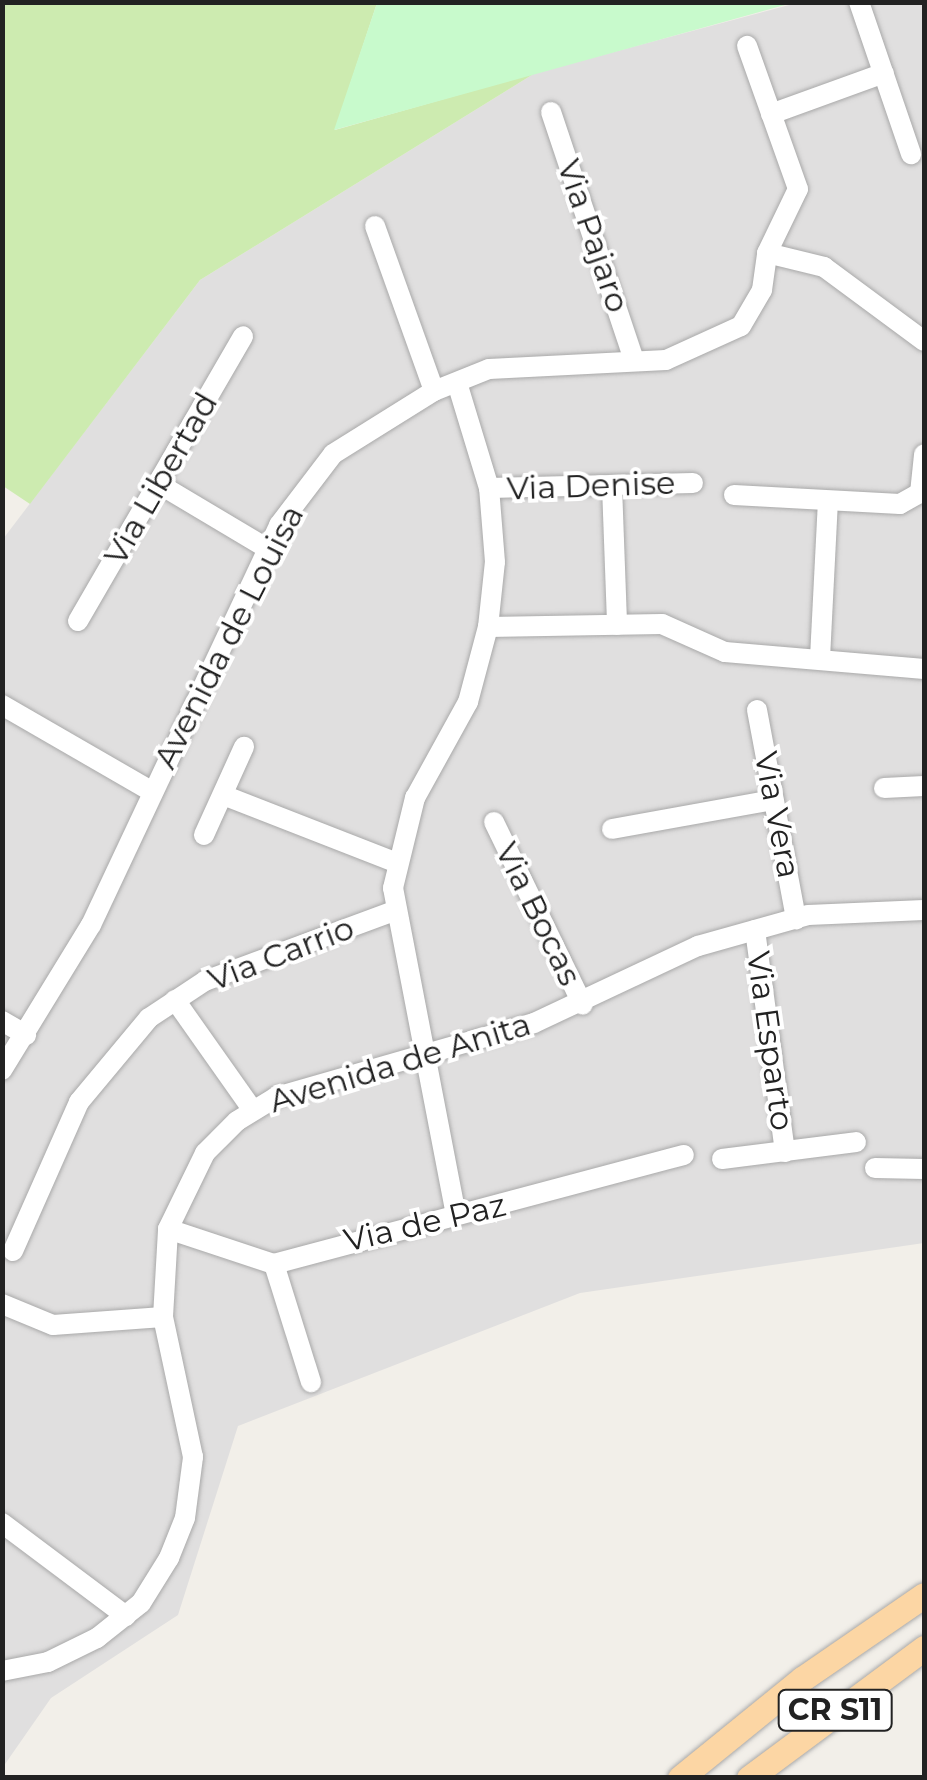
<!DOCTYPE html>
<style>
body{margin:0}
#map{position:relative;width:927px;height:1780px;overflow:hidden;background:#f2efe9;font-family:Montserrat,sans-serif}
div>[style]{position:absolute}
.residential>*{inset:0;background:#e0dfdf}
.grass>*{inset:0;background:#cdebb0}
.park>*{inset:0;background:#c8facc}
.roads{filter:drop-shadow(0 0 2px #a9a9a9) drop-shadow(0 0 2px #a9a9a9)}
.minor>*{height:20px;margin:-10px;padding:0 10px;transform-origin:10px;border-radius:10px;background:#fff}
.major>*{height:25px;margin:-12.5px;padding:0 12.5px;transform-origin:12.5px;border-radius:12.5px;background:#fcd6a4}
span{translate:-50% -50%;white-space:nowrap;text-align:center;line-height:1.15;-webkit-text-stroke:8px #fff;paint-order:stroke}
.shield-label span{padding:2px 8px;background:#fff;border:2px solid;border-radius:8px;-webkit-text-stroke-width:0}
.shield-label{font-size:30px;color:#222;font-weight:700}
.street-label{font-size:32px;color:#222}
.frame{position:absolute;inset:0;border:5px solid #222;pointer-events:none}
</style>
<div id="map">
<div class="residential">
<i style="clip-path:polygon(797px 3px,924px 3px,924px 1243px,580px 1293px,238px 1426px,178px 1615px,51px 1698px,3px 1767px,3px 539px,200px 280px,535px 73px)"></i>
</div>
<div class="grass">
<i style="clip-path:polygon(2px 3px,377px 3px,335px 130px,535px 73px,200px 280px,30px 504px,3px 486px)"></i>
</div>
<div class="park">
<i style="clip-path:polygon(377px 3px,377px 2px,792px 3px,334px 130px)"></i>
</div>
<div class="roads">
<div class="minor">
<i style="left:859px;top:2px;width:161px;rotate:71.1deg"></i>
<i style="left:551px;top:112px;width:262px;rotate:71.5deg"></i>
<i style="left:771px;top:114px;width:120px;rotate:-19.9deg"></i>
<i style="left:375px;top:226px;width:175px;rotate:70.3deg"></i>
<i style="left:767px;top:253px;width:59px;rotate:13.8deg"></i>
<i style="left:824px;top:267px;width:124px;rotate:36.5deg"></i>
<i style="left:159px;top:484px;width:127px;rotate:30.8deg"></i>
<i style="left:612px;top:486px;width:139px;rotate:87.9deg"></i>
<i style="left:489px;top:488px;width:204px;rotate:-1.4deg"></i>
<i style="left:734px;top:495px;width:166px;rotate:3.1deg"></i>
<i style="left:900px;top:504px;width:23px;rotate:-29deg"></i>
<i style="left:920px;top:493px;width:39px;rotate:-84deg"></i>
<i style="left:78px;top:621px;width:329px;rotate:-59.9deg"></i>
<i style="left:488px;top:627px;width:174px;rotate:-1deg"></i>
<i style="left:662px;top:624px;width:69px;rotate:24deg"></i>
<i style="left:725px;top:652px;width:200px;rotate:4.9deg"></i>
<i style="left:820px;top:658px;width:157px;rotate:-87.1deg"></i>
<i style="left:2px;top:705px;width:172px;rotate:30deg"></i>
<i style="left:757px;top:710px;width:213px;rotate:79.4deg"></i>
<i style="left:884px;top:788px;width:40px;rotate:-2.9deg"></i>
<i style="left:223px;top:795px;width:185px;rotate:21.3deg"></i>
<i style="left:494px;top:822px;width:203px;rotate:64.1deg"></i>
<i style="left:612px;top:829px;width:164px;rotate:-10.2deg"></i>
<i style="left:204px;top:835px;width:97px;rotate:-65.6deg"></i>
<i style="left:755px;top:930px;width:224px;rotate:82.3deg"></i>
<i style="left:175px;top:1000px;width:133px;rotate:54.8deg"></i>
<i style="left:2px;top:1021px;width:28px;rotate:30deg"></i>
<i style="left:2px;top:1070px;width:170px;rotate:-58.5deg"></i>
<i style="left:91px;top:925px;width:442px;rotate:-64.8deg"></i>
<i style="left:279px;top:525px;width:89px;rotate:-52.7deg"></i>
<i style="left:333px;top:454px;width:119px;rotate:-32deg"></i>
<i style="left:434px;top:391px;width:59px;rotate:-21.8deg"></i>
<i style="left:489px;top:369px;width:177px;rotate:-2.9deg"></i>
<i style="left:666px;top:360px;width:82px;rotate:-24.4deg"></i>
<i style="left:741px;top:326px;width:42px;rotate:-59.7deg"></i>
<i style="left:762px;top:290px;width:37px;rotate:-82deg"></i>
<i style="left:767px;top:253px;width:71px;rotate:-64.2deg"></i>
<i style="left:798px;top:189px;width:152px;rotate:-109.6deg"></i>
<i style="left:722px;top:1159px;width:135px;rotate:-7.2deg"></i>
<i style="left:875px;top:1168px;width:49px;rotate:1.2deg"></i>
<i style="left:456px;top:1215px;width:333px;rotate:-100.9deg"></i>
<i style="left:393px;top:888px;width:93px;rotate:-76.3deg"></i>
<i style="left:415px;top:798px;width:110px;rotate:-61.1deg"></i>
<i style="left:468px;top:702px;width:78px;rotate:-75.1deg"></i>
<i style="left:488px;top:627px;width:65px;rotate:-83.9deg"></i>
<i style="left:495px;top:562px;width:74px;rotate:-94.6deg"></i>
<i style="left:489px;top:488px;width:110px;rotate:-106.9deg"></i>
<i style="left:168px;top:1229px;width:112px;rotate:18.3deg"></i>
<i style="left:274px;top:1264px;width:424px;rotate:-14.9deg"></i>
<i style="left:13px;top:1251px;width:163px;rotate:-66.1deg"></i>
<i style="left:79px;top:1102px;width:109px;rotate:-50.2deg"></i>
<i style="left:149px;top:1018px;width:67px;rotate:-33.5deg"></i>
<i style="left:205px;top:981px;width:202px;rotate:-20.3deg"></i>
<i style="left:274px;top:1264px;width:124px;rotate:72.6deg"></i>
<i style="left:2px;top:1304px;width:55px;rotate:22.4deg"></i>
<i style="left:53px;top:1325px;width:110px;rotate:-4.2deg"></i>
<i style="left:2px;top:1523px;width:155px;rotate:36.9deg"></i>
<i style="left:2px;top:1671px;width:47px;rotate:-11.1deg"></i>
<i style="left:48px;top:1662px;width:55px;rotate:-26.1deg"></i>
<i style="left:97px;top:1638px;width:56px;rotate:-38.5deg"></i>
<i style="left:141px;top:1603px;width:53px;rotate:-58.1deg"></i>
<i style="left:169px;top:1558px;width:43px;rotate:-68.2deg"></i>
<i style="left:185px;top:1518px;width:62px;rotate:-82.5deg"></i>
<i style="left:193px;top:1457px;width:143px;rotate:-102.1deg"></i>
<i style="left:163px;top:1317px;width:88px;rotate:-86.7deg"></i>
<i style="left:168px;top:1229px;width:85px;rotate:-64deg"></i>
<i style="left:205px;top:1153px;width:45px;rotate:-45deg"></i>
<i style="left:237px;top:1121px;width:46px;rotate:-31.6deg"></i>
<i style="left:276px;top:1097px;width:268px;rotate:-16deg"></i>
<i style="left:534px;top:1023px;width:181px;rotate:-25.2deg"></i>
<i style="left:698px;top:946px;width:114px;rotate:-15.7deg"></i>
<i style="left:808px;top:915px;width:116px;rotate:-2.5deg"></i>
</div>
<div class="major">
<i style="left:680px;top:1778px;width:157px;rotate:-39.1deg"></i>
<i style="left:802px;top:1679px;width:148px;rotate:-34.5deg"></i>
<i style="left:749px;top:1778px;width:218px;rotate:-36.6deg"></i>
</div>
</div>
<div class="shield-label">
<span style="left:835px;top:1710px">CR S11</span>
</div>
<div class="street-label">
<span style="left:593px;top:236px;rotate:71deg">Via Pajaro</span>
<span style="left:161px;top:479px;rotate:-60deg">Via Libertad</span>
<span style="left:591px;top:486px;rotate:-2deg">Via Denise</span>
<span style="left:229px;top:637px;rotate:-63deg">Avenida de Louisa</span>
<span style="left:777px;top:815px;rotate:79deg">Via Vera</span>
<span style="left:538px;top:914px;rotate:64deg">Via Bocas</span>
<span style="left:281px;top:954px;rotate:-21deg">Via Carrio</span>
<span style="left:770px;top:1041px;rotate:82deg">Via Esparto</span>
<span style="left:400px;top:1063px;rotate:-17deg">Avenida de Anita</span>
<span style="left:425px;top:1223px;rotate:-13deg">Via de Paz</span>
</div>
<div class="frame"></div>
</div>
